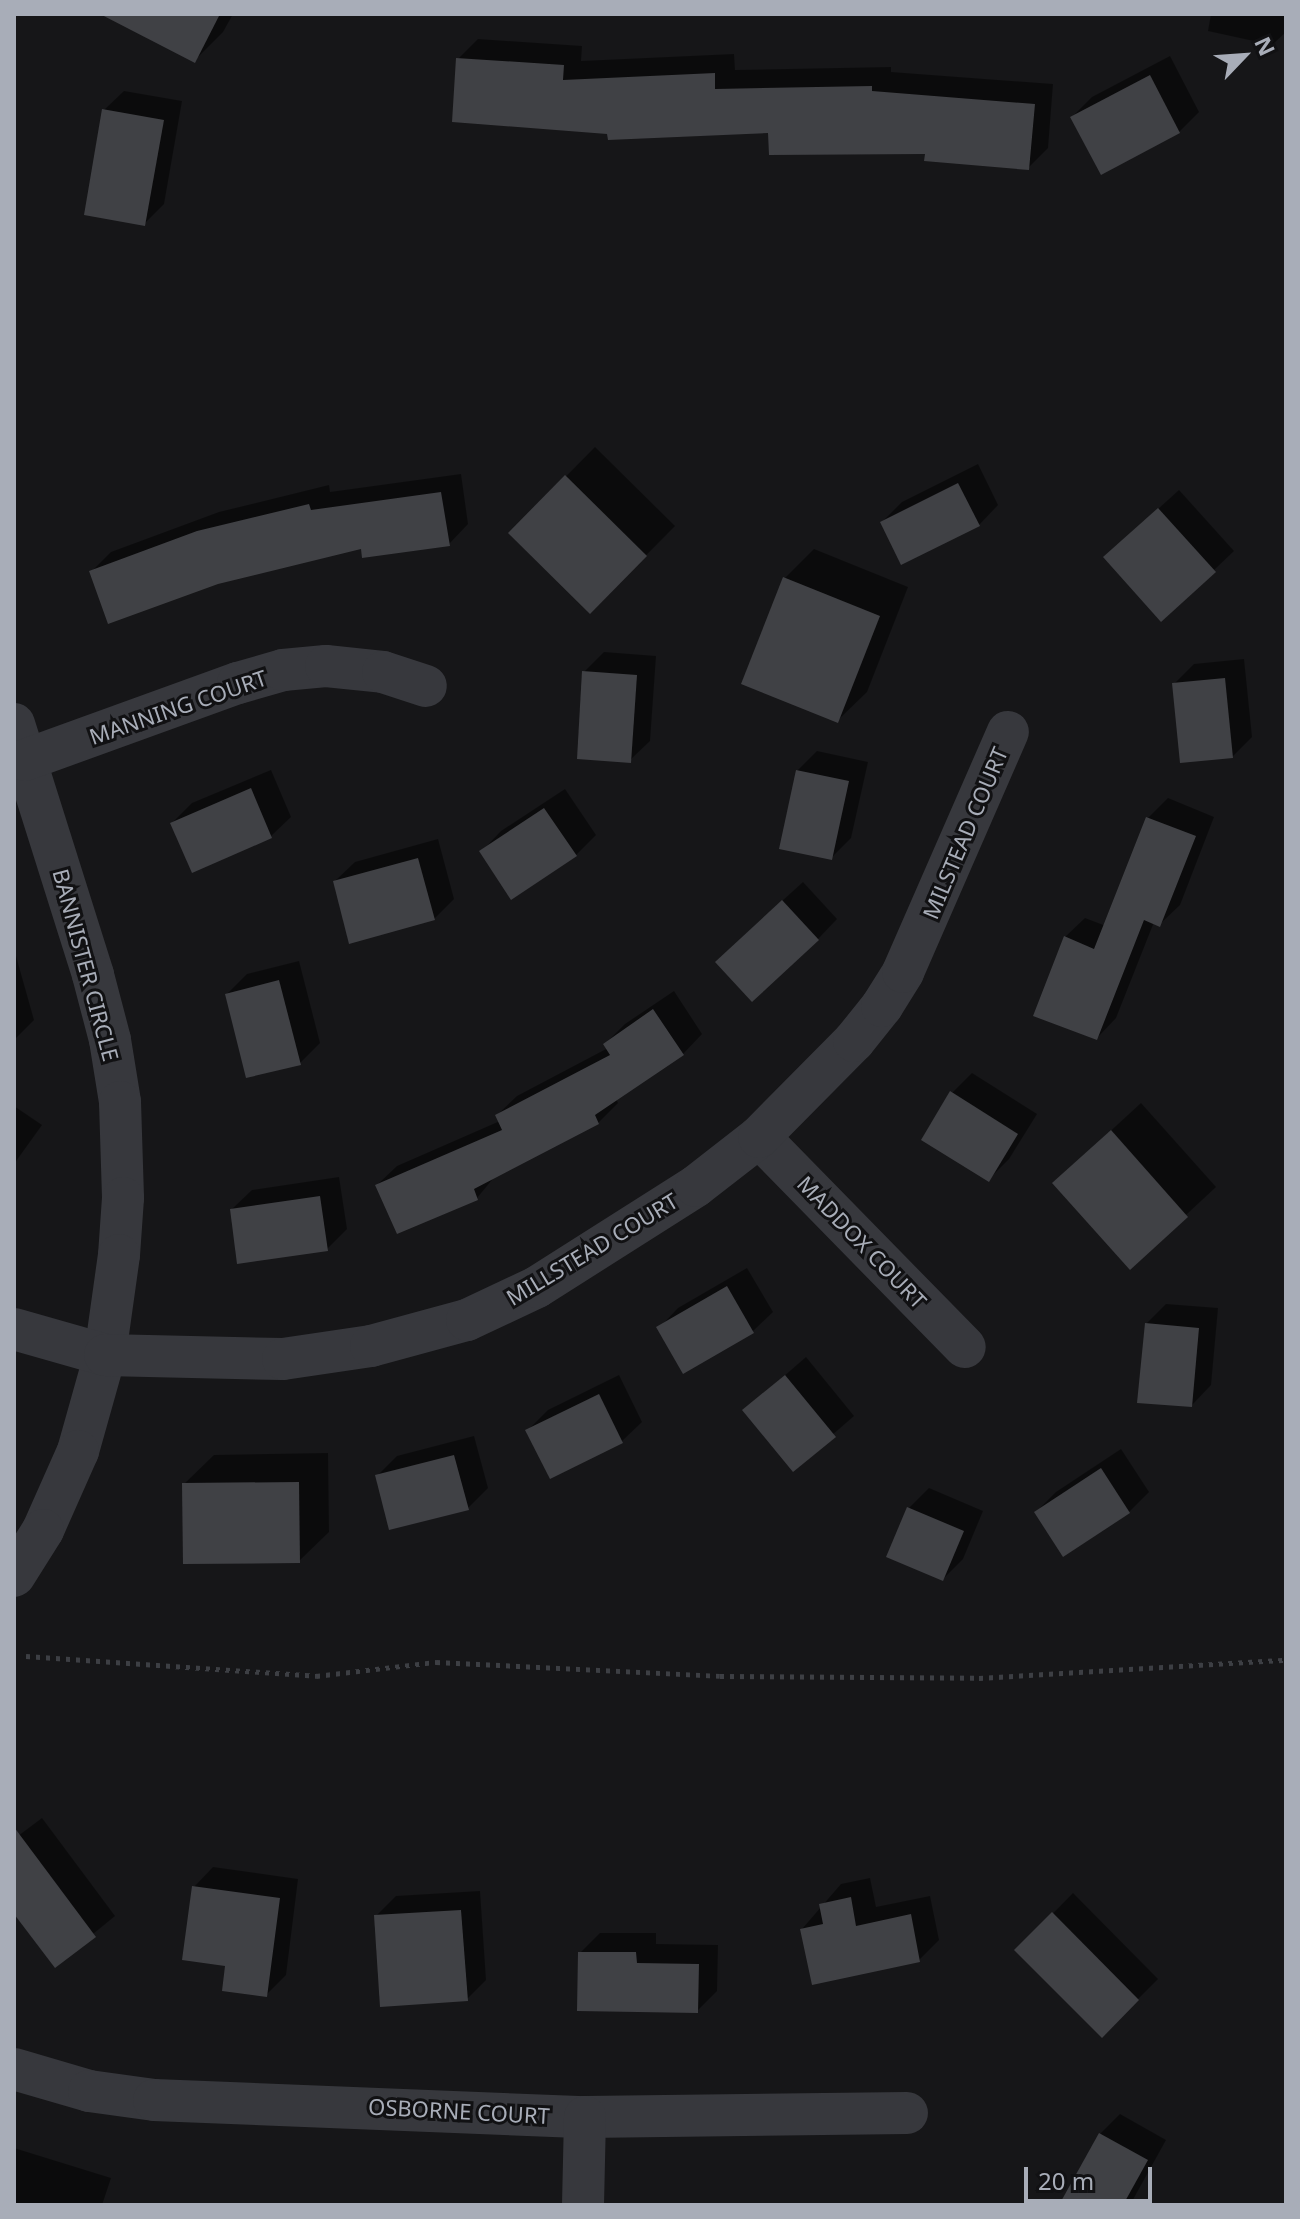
<!DOCTYPE html>
<style>
body{margin:0}
#map{position:relative;width:1300px;height:2219px;overflow:hidden;background:#161618;font-family:"Noto Sans",sans-serif}
div>[style]{position:absolute}
.shadow>*{inset:0;background:#0007}
.building>*{inset:0;background:#404145}
.path>*{height:5px;margin-top:-2.5px;transform-origin:0;background:repeating-linear-gradient(90deg,#3d3f44 0 4px,transparent 0 10px)}
.minor>*{height:42px;margin:-21px;padding:0 21px;transform-origin:21px;border-radius:21px;background:#37383d}
span{translate:-50% -50%;white-space:nowrap;text-align:center;line-height:1.15;-webkit-text-stroke:6px #111113;paint-order:stroke}
.street-label{font-size:22px;color:#a8adb8}
.frame{position:absolute;inset:0;border:16px solid #a8adb8;pointer-events:none}
.north{position:absolute;left:1204px;top:16px;width:80px;height:80px;-webkit-text-stroke:6px #111113;paint-order:stroke;rotate:65deg;font-size:22px;font-weight:700;line-height:32px;text-align:center;color:#a8adb8}
.north::after{content:'';display:block;margin:auto;width:28px;height:36px;background:#a8adb8;clip-path:polygon(50% 0,100% 100%,50% 72%,0 100%)}
.scale{position:absolute;left:1024px;top:2167px;width:128px;height:36px;box-sizing:border-box;border:4px solid #a8adb8;border-top:0;padding-left:10px;font-size:24px;line-height:28px;white-space:nowrap;color:#a8adb8;-webkit-text-stroke:6px #111113;paint-order:stroke}
</style>
<div id="map">
<div class="shadow">
<i style="clip-path:polygon(146px 14px,233px 14px,223px 32px,194px 61px)"></i>
<i style="clip-path:polygon(1211px 14px,1286px 14px,1286px 32px,1272px 45px,1208px 31px)"></i>
<i style="clip-path:polygon(478px 39px,582px 46px,581px 61px,734px 54px,735px 70px,891px 67px,891px 72px,1053px 84px,1048px 148px,1028px 168px,770px 131px,609px 132px,458px 59px)"></i>
<i style="clip-path:polygon(1170px 56px,1199px 112px,1179px 132px,1072px 117px,1092px 97px)"></i>
<i style="clip-path:polygon(124px 91px,182px 101px,164px 204px,144px 224px,104px 110px)"></i>
<i style="clip-path:polygon(595px 447px,675px 526px,590px 612px,510px 533px)"></i>
<i style="clip-path:polygon(978px 464px,998px 505px,979px 525px,882px 522px,902px 502px)"></i>
<i style="clip-path:polygon(461px 474px,468px 524px,449px 544px,362px 546px,91px 572px,111px 552px,219px 512px,329px 485px,330px 492px)"></i>
<i style="clip-path:polygon(1179px 490px,1234px 551px,1214px 570px,1126px 538px)"></i>
<i style="clip-path:polygon(814px 549px,908px 587px,867px 692px,837px 721px,785px 578px)"></i>
<i style="clip-path:polygon(604px 652px,656px 656px,650px 741px,630px 760px,584px 672px)"></i>
<i style="clip-path:polygon(1244px 659px,1252px 737px,1232px 757px,1174px 684px,1194px 664px)"></i>
<i style="clip-path:polygon(817px 751px,868px 762px,851px 838px,831px 858px,797px 771px)"></i>
<i style="clip-path:polygon(271px 770px,291px 817px,271px 836px,193px 871px,172px 823px,192px 803px)"></i>
<i style="clip-path:polygon(565px 789px,596px 835px,576px 855px,482px 851px,501px 831px)"></i>
<i style="clip-path:polygon(1168px 798px,1214px 817px,1180px 905px,1160px 924px,1154px 922px,1116px 1018px,1097px 1038px,1065px 937px,1085px 918px,1106px 926px,1148px 818px)"></i>
<i style="clip-path:polygon(438px 839px,454px 899px,434px 919px,335px 881px,355px 862px)"></i>
<i style="clip-path:polygon(803px 882px,837px 919px,818px 939px,737px 942px)"></i>
<i style="clip-path:polygon(14px 949px,34px 1020px,14px 1040px)"></i>
<i style="clip-path:polygon(299px 961px,320px 1043px,300px 1063px,227px 994px,247px 974px)"></i>
<i style="clip-path:polygon(674px 991px,702px 1034px,683px 1054px,616px 1099px,618px 1103px,598px 1123px,496px 1175px,477px 1198px,377px 1185px,397px 1166px,500px 1121px,497px 1115px,517px 1096px,608px 1048px,605px 1044px,625px 1024px)"></i>
<i style="clip-path:polygon(972px 1073px,1037px 1114px,1009px 1159px,989px 1179px,952px 1093px)"></i>
<i style="clip-path:polygon(1141px 1103px,1216px 1187px,1130px 1267px,1054px 1183px)"></i>
<i style="clip-path:polygon(14px 1106px,42px 1125px,14px 1164px)"></i>
<i style="clip-path:polygon(339px 1177px,347px 1229px,327px 1249px,232px 1209px,252px 1190px)"></i>
<i style="clip-path:polygon(747px 1268px,773px 1312px,753px 1331px,684px 1371px,659px 1328px,678px 1308px)"></i>
<i style="clip-path:polygon(1166px 1304px,1218px 1308px,1211px 1385px,1192px 1405px,1146px 1324px)"></i>
<i style="clip-path:polygon(806px 1357px,854px 1416px,793px 1469px,745px 1410px)"></i>
<i style="clip-path:polygon(619px 1375px,642px 1422px,622px 1441px,528px 1430px,548px 1410px)"></i>
<i style="clip-path:polygon(474px 1436px,488px 1488px,468px 1508px,377px 1476px,397px 1456px)"></i>
<i style="clip-path:polygon(1121px 1449px,1149px 1492px,1129px 1512px,1064px 1555px,1036px 1512px,1056px 1492px)"></i>
<i style="clip-path:polygon(328px 1453px,329px 1532px,299px 1561px,184px 1484px,214px 1455px)"></i>
<i style="clip-path:polygon(929px 1488px,983px 1511px,963px 1559px,943px 1579px,909px 1508px)"></i>
<i style="clip-path:polygon(42px 1818px,115px 1916px,55px 1965px,14px 1910px,14px 1839px)"></i>
<i style="clip-path:polygon(213px 1867px,298px 1879px,286px 1975px,266px 1995px,227px 1964px,194px 1887px)"></i>
<i style="clip-path:polygon(870px 1878px,876px 1907px,930px 1896px,939px 1940px,919px 1960px,802px 1929px,841px 1884px)"></i>
<i style="clip-path:polygon(480px 1891px,486px 1980px,467px 1999px,376px 1916px,396px 1896px)"></i>
<i style="clip-path:polygon(1073px 1893px,1158px 1979px,1102px 2035px,1017px 1950px)"></i>
<i style="clip-path:polygon(600px 1933px,656px 1933px,656px 1944px,718px 1945px,717px 1991px,697px 2011px,580px 1953px)"></i>
<i style="clip-path:polygon(1120px 2114px,1166px 2140px,1130px 2205px,1061px 2205px,1100px 2134px)"></i>
<i style="clip-path:polygon(14px 2148px,111px 2178px,102px 2205px,14px 2205px)"></i>
</div>
<div class="building">
<i style="clip-path:polygon(100px 14px,220px 14px,195px 63px)"></i>
<i style="clip-path:polygon(456px 58px,564px 65px,563px 80px,715px 73px,715px 89px,872px 86px,872px 91px,1035px 104px,1029px 170px,924px 161px,925px 154px,769px 155px,768px 133px,608px 140px,607px 134px,452px 122px)"></i>
<i style="clip-path:polygon(1150px 75px,1180px 133px,1101px 175px,1070px 117px)"></i>
<i style="clip-path:polygon(102px 109px,164px 120px,145px 226px,84px 215px)"></i>
<i style="clip-path:polygon(565px 475px,647px 556px,590px 614px,508px 533px)"></i>
<i style="clip-path:polygon(958px 483px,980px 526px,901px 565px,880px 522px)"></i>
<i style="clip-path:polygon(441px 492px,450px 546px,362px 558px,361px 549px,218px 584px,108px 624px,89px 571px,197px 531px,309px 504px,311px 510px)"></i>
<i style="clip-path:polygon(1158px 508px,1216px 572px,1161px 622px,1103px 557px)"></i>
<i style="clip-path:polygon(783px 577px,880px 616px,838px 723px,741px 684px)"></i>
<i style="clip-path:polygon(582px 671px,637px 675px,631px 763px,577px 759px)"></i>
<i style="clip-path:polygon(1225px 678px,1233px 758px,1180px 763px,1172px 683px)"></i>
<i style="clip-path:polygon(796px 770px,849px 781px,832px 860px,779px 849px)"></i>
<i style="clip-path:polygon(251px 788px,272px 838px,192px 873px,170px 823px)"></i>
<i style="clip-path:polygon(544px 808px,577px 856px,511px 900px,479px 851px)"></i>
<i style="clip-path:polygon(1146px 817px,1196px 836px,1160px 927px,1144px 920px,1097px 1040px,1033px 1016px,1064px 936px,1094px 949px)"></i>
<i style="clip-path:polygon(418px 858px,435px 920px,349px 944px,333px 881px)"></i>
<i style="clip-path:polygon(782px 900px,819px 940px,752px 1002px,715px 962px)"></i>
<i style="clip-path:polygon(279px 980px,301px 1065px,246px 1078px,225px 994px)"></i>
<i style="clip-path:polygon(653px 1009px,684px 1055px,595px 1115px,599px 1124px,474px 1189px,478px 1200px,397px 1234px,375px 1185px,502px 1130px,495px 1115px,610px 1055px,603px 1044px)"></i>
<i style="clip-path:polygon(950px 1091px,1018px 1134px,989px 1182px,921px 1140px)"></i>
<i style="clip-path:polygon(1111px 1130px,1188px 1217px,1130px 1270px,1052px 1183px)"></i>
<i style="clip-path:polygon(320px 1196px,328px 1251px,237px 1264px,230px 1209px)"></i>
<i style="clip-path:polygon(727px 1286px,754px 1333px,683px 1374px,656px 1327px)"></i>
<i style="clip-path:polygon(1145px 1323px,1199px 1328px,1192px 1407px,1137px 1403px)"></i>
<i style="clip-path:polygon(785px 1375px,836px 1437px,793px 1472px,742px 1410px)"></i>
<i style="clip-path:polygon(599px 1394px,623px 1443px,550px 1479px,525px 1430px)"></i>
<i style="clip-path:polygon(454px 1455px,469px 1510px,389px 1530px,375px 1475px)"></i>
<i style="clip-path:polygon(1101px 1468px,1130px 1513px,1063px 1557px,1034px 1512px)"></i>
<i style="clip-path:polygon(299px 1482px,300px 1563px,183px 1564px,182px 1483px)"></i>
<i style="clip-path:polygon(907px 1507px,964px 1531px,943px 1581px,886px 1557px)"></i>
<i style="clip-path:polygon(14px 1827px,96px 1937px,55px 1968px,14px 1914px)"></i>
<i style="clip-path:polygon(192px 1886px,280px 1898px,267px 1997px,222px 1991px,225px 1966px,182px 1960px)"></i>
<i style="clip-path:polygon(851px 1897px,856px 1926px,911px 1914px,920px 1962px,812px 1985px,800px 1929px,823px 1924px,819px 1904px)"></i>
<i style="clip-path:polygon(461px 1910px,468px 2001px,380px 2007px,374px 1915px)"></i>
<i style="clip-path:polygon(1052px 1912px,1139px 2000px,1102px 2038px,1014px 1950px)"></i>
<i style="clip-path:polygon(578px 1952px,636px 1952px,637px 1963px,699px 1964px,698px 2013px,577px 2011px)"></i>
<i style="clip-path:polygon(1099px 2133px,1148px 2160px,1123px 2205px,1059px 2205px)"></i>
</div>
<div class="path">
<i style="left:26px;top:1656px;width:291px;rotate:3.9deg"></i>
<i style="left:316px;top:1676px;width:121px;rotate:-6.7deg"></i>
<i style="left:436px;top:1662px;width:284px;rotate:2.8deg"></i>
<i style="left:720px;top:1676px;width:259px;rotate:0.4deg"></i>
<i style="left:979px;top:1678px;width:308px;rotate:-3.4deg"></i>
</div>
<div class="minor">
<i style="left:14px;top:724px;width:263px;rotate:72.5deg"></i>
<i style="left:93px;top:975px;width:67px;rotate:75.3deg"></i>
<i style="left:110px;top:1040px;width:63px;rotate:80.8deg"></i>
<i style="left:120px;top:1102px;width:96px;rotate:88.2deg"></i>
<i style="left:123px;top:1198px;width:57px;rotate:94deg"></i>
<i style="left:119px;top:1255px;width:101px;rotate:98deg"></i>
<i style="left:105px;top:1355px;width:100px;rotate:105.7deg"></i>
<i style="left:78px;top:1451px;width:86px;rotate:113.9deg"></i>
<i style="left:43px;top:1530px;width:54px;rotate:122.2deg"></i>
<i style="left:25px;top:760px;width:226px;rotate:-19.9deg"></i>
<i style="left:238px;top:683px;width:47px;rotate:-16.1deg"></i>
<i style="left:283px;top:670px;width:43px;rotate:-5.3deg"></i>
<i style="left:326px;top:666px;width:57px;rotate:6deg"></i>
<i style="left:383px;top:672px;width:45px;rotate:18deg"></i>
<i style="left:759px;top:1137px;width:294px;rotate:45.6deg"></i>
<i style="left:14px;top:1329px;width:95px;rotate:15.9deg"></i>
<i style="left:105px;top:1355px;width:178px;rotate:1.3deg"></i>
<i style="left:283px;top:1359px;width:89px;rotate:-8.4deg"></i>
<i style="left:371px;top:1346px;width:99px;rotate:-15.2deg"></i>
<i style="left:467px;top:1320px;width:77px;rotate:-25.2deg"></i>
<i style="left:537px;top:1287px;width:188px;rotate:-32.4deg"></i>
<i style="left:696px;top:1186px;width:80px;rotate:-37.9deg"></i>
<i style="left:759px;top:1137px;width:135px;rotate:-45.3deg"></i>
<i style="left:854px;top:1041px;width:45px;rotate:-51.3deg"></i>
<i style="left:882px;top:1006px;width:40px;rotate:-58deg"></i>
<i style="left:903px;top:972px;width:262px;rotate:-66.4deg"></i>
<i style="left:14px;top:2069px;width:78px;rotate:16.3deg"></i>
<i style="left:89px;top:2091px;width:66px;rotate:7.9deg"></i>
<i style="left:154px;top:2100px;width:431px;rotate:2.3deg"></i>
<i style="left:585px;top:2117px;width:322px;rotate:-0.7deg"></i>
<i style="left:583px;top:2205px;width:88px;rotate:-88.7deg"></i>
</div>
<div class="street-label">
<span style="left:178px;top:707px;rotate:-19deg">MANNING COURT</span>
<span style="left:965px;top:833px;rotate:-67deg">MILSTEAD COURT</span>
<span style="left:86px;top:965px;rotate:75deg">BANNISTER CIRCLE</span>
<span style="left:862px;top:1242px;rotate:46deg">MADDOX COURT</span>
<span style="left:592px;top:1249px;rotate:-31deg">MILLSTEAD COURT</span>
<span style="left:459px;top:2111px;rotate:3deg">OSBORNE COURT</span>
</div>
<div class="frame"></div>
<div class="north">N</div>
<div class="scale">20 m</div>
</div>
